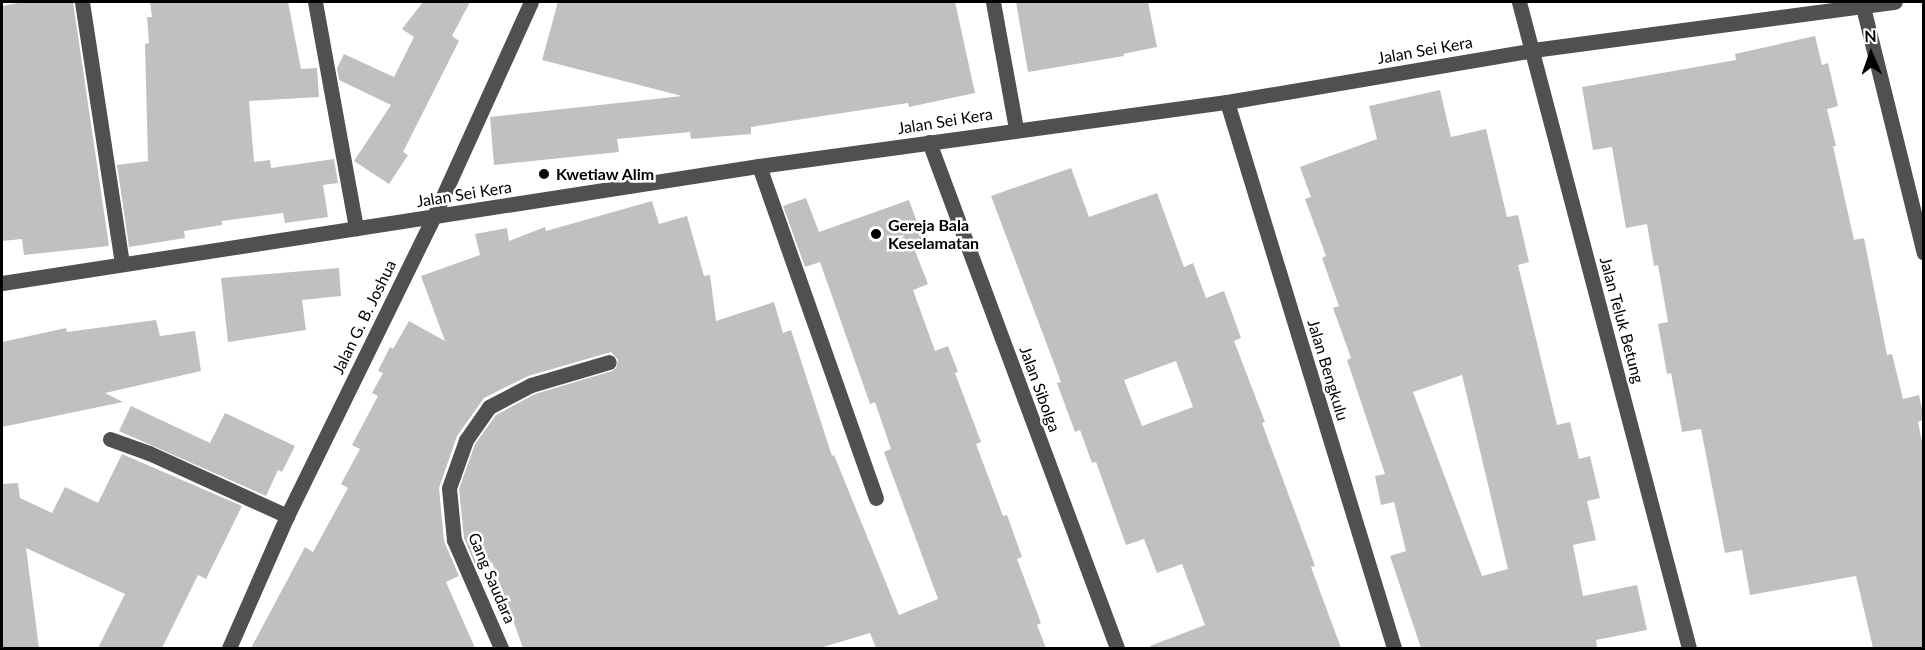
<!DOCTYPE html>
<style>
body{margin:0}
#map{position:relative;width:1925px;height:650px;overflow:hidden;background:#fff;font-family:Lato,sans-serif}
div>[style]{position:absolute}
.building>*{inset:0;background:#c0c0c0}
.minor>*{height:15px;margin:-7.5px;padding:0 7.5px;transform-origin:7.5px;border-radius:7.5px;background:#505050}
.dots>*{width:16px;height:16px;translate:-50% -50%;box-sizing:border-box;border:3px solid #fff;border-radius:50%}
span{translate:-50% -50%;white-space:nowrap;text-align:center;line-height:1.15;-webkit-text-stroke:5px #fff;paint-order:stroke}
.street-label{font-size:16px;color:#000}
.poi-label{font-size:16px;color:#000;font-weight:700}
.left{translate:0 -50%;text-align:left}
.frame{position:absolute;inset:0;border:3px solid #000;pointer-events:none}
.north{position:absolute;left:1841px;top:24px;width:60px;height:60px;-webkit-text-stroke:4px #fff;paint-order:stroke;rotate:358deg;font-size:16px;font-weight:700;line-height:24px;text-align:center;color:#000}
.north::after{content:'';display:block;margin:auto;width:21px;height:27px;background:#000;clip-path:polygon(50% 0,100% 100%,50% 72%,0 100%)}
</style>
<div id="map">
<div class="building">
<i style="clip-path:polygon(24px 2px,73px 2px,109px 246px,24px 255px,22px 239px,2px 241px,2px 6px)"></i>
<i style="clip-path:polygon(150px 2px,288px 2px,301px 69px,317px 68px,319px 97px,249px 101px,254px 162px,270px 160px,271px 168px,334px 159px,338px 183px,323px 185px,328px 217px,285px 223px,283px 213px,222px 221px,222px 225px,184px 231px,185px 238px,129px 247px,117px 165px,148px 161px,145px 44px,149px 43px,147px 17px,152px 17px)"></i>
<i style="clip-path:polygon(423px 2px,470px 2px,452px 36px,459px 41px,403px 152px,408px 155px,389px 184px,354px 161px,391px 105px,339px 80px,337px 68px,344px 54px,394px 77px,414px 37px,402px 29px)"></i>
<i style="clip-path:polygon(558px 2px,955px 2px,975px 93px,909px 107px,908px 103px,751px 127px,751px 134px,691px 139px,690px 132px,617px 139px,619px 152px,494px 165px,490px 117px,682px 96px,542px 60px)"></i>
<i style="clip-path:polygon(1016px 2px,1148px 2px,1157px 47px,1123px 54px,1124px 56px,1028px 72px)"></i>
<i style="clip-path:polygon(1815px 36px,1822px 65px,1828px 63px,1838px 106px,1827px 109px,1836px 146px,1833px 146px,1854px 240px,1864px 238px,1887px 355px,1892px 354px,1903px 399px,1919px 395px,1923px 413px,1923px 420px,1918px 422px,1923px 447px,1923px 648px,1873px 648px,1856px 576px,1750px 595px,1742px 550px,1725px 553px,1701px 429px,1682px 432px,1671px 373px,1667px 374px,1658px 324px,1668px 322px,1658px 265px,1654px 266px,1647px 224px,1626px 228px,1612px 147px,1593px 150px,1582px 87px,1736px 60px,1735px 54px)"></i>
<i style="clip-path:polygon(evenodd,1440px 90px,1451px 137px,1486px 129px,1507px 217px,1518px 215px,1529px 262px,1518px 265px,1557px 425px,1570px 422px,1579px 459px,1590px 456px,1600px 498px,1587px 501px,1596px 540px,1573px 545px,1583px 596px,1637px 585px,1647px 630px,1596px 640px,1597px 648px,1421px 648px,1390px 556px,1406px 551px,1394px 502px,1381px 505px,1375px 476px,1385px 474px,1347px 360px,1351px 358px,1333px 308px,1339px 306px,1322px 258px,1326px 256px,1305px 199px,1311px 197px,1300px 167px,1377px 139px,1369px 106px,1440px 90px,1462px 375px,1508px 569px,1482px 576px,1413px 392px,1462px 375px)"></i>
<i style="clip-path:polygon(evenodd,1071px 168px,1089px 217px,1157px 193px,1184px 267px,1193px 263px,1206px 298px,1224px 291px,1241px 338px,1234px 341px,1265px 422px,1262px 423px,1315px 566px,1311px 567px,1341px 648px,1150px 648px,1150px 646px,1205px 625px,1182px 564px,1157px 573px,1144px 539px,1126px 545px,1096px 462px,1092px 463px,1080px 430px,1075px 432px,1057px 383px,1061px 382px,991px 196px,1071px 168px,1176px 361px,1193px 407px,1142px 426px,1124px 380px,1176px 361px)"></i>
<i style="clip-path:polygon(806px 198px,819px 232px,909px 200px,923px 239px,912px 243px,928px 284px,913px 290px,935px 351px,948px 346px,958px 372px,955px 373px,981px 442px,976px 444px,1003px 516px,1007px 515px,1022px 557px,1017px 559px,1041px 623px,1037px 625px,1046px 648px,876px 648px,870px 633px,820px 648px,523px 648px,492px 562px,477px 569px,464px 538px,459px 489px,475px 444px,496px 415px,535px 394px,612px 371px,616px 368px,618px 360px,611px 352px,528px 376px,484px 398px,457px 436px,439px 488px,444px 541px,459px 576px,446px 582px,475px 648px,251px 648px,305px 547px,313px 552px,348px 488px,341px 484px,360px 449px,352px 445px,378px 396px,372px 393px,383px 373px,378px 371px,390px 347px,393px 349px,409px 321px,445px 341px,421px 276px,480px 255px,475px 234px,507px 228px,509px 241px,545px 227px,546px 231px,652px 201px,659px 224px,687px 216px,704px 276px,710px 275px,716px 321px,774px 302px,783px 333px,791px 330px,832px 456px,834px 455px,899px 615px,938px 599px,884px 452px,891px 449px,875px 402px,870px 404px,820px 262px,805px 267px,783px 206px)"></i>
<i style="clip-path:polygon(339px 268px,341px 296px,302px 300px,306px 330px,228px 342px,221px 278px)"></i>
<i style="clip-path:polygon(156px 320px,160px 336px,195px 331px,201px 371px,105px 393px,123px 402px,2px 427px,2px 342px,66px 328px,67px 332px)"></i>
<i style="clip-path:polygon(131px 406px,210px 443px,225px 413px,295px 446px,282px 472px,278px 470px,266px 496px,119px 431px)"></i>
<i style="clip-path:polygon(122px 454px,242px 506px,206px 579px,198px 575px,162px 648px,98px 648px,125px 594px,26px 548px,39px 648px,2px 648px,2px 484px,18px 483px,20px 498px,52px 513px,65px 487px,98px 503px)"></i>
</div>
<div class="minor">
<i style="left:82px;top:2px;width:265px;rotate:81.3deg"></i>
<i style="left:315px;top:2px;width:230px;rotate:79.7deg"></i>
<i style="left:993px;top:2px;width:129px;rotate:79.7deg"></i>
<i style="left:1519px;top:2px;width:668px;rotate:75.26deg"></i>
<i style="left:1863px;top:7px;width:253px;rotate:76.1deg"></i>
<i style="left:1227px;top:102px;width:571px;rotate:72.99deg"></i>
<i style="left:929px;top:142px;width:540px;rotate:69.62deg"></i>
<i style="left:759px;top:166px;width:352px;rotate:70.6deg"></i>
<i style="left:2px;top:283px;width:766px;rotate:-8.79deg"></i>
<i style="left:759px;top:166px;width:472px;rotate:-7.8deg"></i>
<i style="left:1227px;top:102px;width:310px;rotate:-9.6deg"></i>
<i style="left:1533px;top:50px;width:365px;rotate:-7.6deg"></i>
<i style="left:110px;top:439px;width:41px;rotate:19.7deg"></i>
<i style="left:149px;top:453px;width:152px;rotate:24.5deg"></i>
<i style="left:229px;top:648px;width:144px;rotate:-66.3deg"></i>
<i style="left:287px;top:516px;width:332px;rotate:-63.9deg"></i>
<i style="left:433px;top:218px;width:237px;rotate:-65.6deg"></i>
<i style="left:501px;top:648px;width:118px;rotate:-113.5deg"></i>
<i style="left:454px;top:540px;width:52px;rotate:-95.5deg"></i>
<i style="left:449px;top:488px;width:51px;rotate:-70.5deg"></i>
<i style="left:466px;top:440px;width:40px;rotate:-55.1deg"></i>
<i style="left:489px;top:407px;width:47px;rotate:-27.6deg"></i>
<i style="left:531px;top:385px;width:81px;rotate:-16.4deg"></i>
</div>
<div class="dots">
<i style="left:544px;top:174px;background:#000"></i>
<i style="left:876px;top:234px;background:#000"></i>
</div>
<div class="street-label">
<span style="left:1425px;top:50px;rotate:-10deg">Jalan Sei Kera</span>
<span style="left:945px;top:121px;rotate:-9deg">Jalan Sei Kera</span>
<span style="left:464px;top:194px;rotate:-9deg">Jalan Sei Kera</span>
<span style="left:364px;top:317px;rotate:-64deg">Jalan G. B. Joshua</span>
<span style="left:1622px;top:320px;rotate:75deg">Jalan Teluk Betung</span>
<span style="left:1328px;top:370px;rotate:73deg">Jalan Bengkulu</span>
<span style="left:1040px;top:389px;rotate:70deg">Jalan Sibolga</span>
<span style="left:492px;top:578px;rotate:67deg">Gang Saudara</span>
</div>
<div class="poi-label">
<span class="left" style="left:556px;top:174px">Kwetiaw Alim</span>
<span class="left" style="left:888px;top:234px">Gereja Bala<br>Keselamatan</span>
</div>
<div class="frame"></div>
<div class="north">N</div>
</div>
